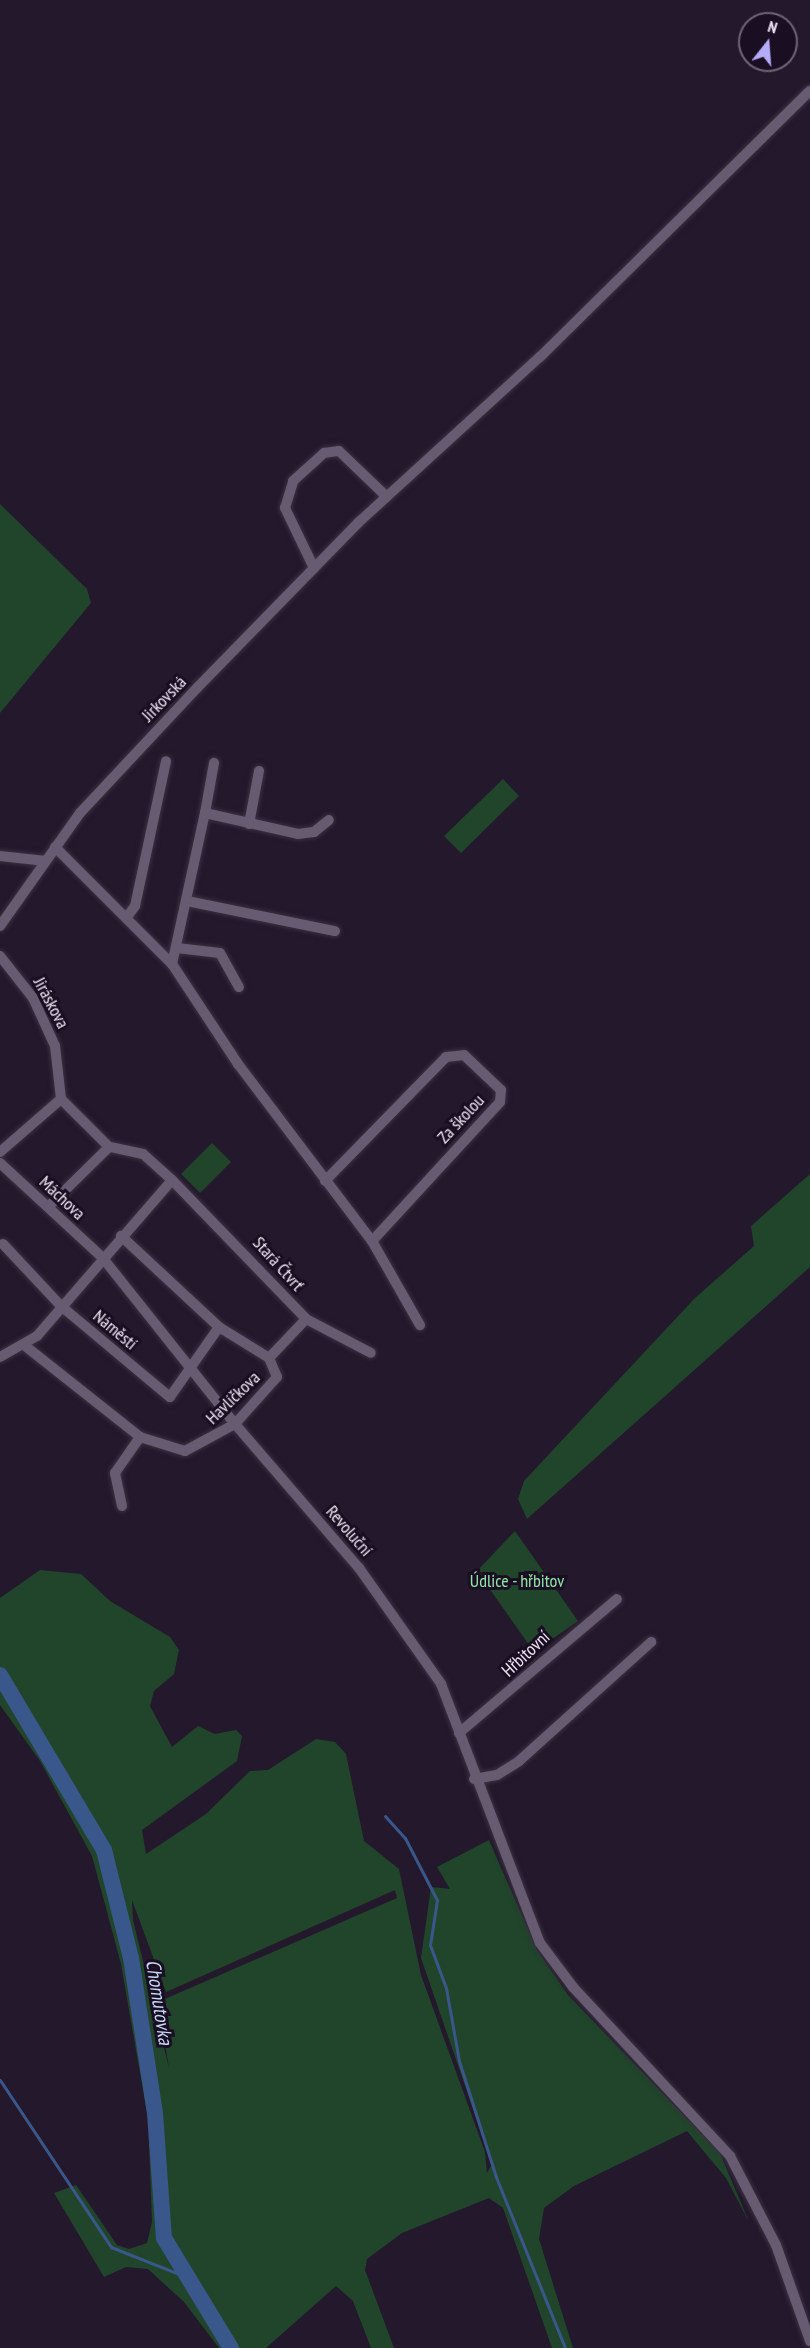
<!DOCTYPE html>
<meta charset="utf-8">
<style>
body{margin:0}
#map{position:relative;width:810px;height:2348px;overflow:hidden;background:#23182c;font-family:"PT Sans Narrow",sans-serif}
div>[style]{position:absolute}
.green>*{inset:0;background:#20452b}
.stream>*{height:3px;margin:-1.5px;padding:0 1.5px;transform-origin:1.5px;border-radius:1.5px;background:#39578a}
.river>*{height:16px;margin:-8px;padding:0 8px;transform-origin:8px;border-radius:8px;background:#39578a}
.roads{filter:drop-shadow(0 0 2px #3a3141) drop-shadow(0 0 2px #3a3141)}
.minor>*{height:10px;margin:-5px;padding:0 5px;transform-origin:5px;border-radius:5px;background:#675b72}
span{translate:-50% -50%;white-space:nowrap;text-align:center;line-height:1.15;-webkit-text-stroke:6px #1a0f22;paint-order:stroke}
.street-label{font-size:18px;color:#efe7f5}
.park-label{font-size:18px;color:#91e6a8}
.water-label{font-size:20px;color:#c5d8f8;font-style:italic}
.north{position:absolute;left:738px;top:12px;width:60px;height:60px;box-sizing:border-box;background:#1a0f22;border:2px solid #6f6576;border-radius:50%;rotate:17deg;font-size:16px;font-weight:700;line-height:24px;text-align:center;color:#efe7f5}
.north::after{content:'';display:block;margin:auto;width:21px;height:27px;background:#b5acf9;clip-path:polygon(50% 0,100% 100%,50% 72%,0 100%)}
</style>
<div id="map">
<div class="green">
<i style="clip-path:polygon(0 504px,87px 589px,91px 603px,0 713px)"></i>
<i style="clip-path:polygon(503px 779px,519px 796px,461px 853px,444px 836px)"></i>
<i style="clip-path:polygon(212px 1143px,231px 1162px,200px 1193px,181px 1174px)"></i>
<i style="clip-path:polygon(810px 1174px,810px 1267px,527px 1519px,518px 1499px,524px 1481px,695px 1298px,754px 1246px,751px 1226px)"></i>
<i style="clip-path:polygon(515px 1531px,578px 1621px,534px 1652px,477px 1571px)"></i>
<i style="clip-path:polygon(evenodd,40px 1570px,81px 1574px,110px 1601px,170px 1637px,179px 1650px,174px 1674px,154px 1691px,150px 1706px,172px 1747px,198px 1726px,215px 1734px,236px 1730px,242px 1736px,237px 1761px,142px 1830px,146px 1854px,206px 1814px,250px 1771px,268px 1770px,316px 1739px,335px 1742px,346px 1754px,364px 1841px,399px 1869px,421px 1975px,485px 2152px,487px 2173px,492px 2164px,421px 1958px,431px 1887px,450px 1889px,437px 1867px,489px 1840px,537px 1950px,568px 1995px,720px 2153px,749px 2222px,726px 2178px,687px 2131px,574px 2186px,544px 2208px,539px 2239px,573px 2348px,552px 2348px,503px 2208px,489px 2198px,402px 2233px,367px 2259px,365px 2270px,394px 2348px,371px 2348px,353px 2301px,336px 2286px,266px 2348px,219px 2348px,184px 2302px,148px 2269px,126px 2267px,104px 2277px,54px 2193px,76px 2185px,117px 2245px,129px 2249px,147px 2243px,152px 2222px,148px 2119px,121px 1964px,92px 1856px,40px 1761px,0 1705px,0 1598px,40px 1570px,395px 1890px,397px 1898px,158px 2002px,169px 2068px,133px 1920px,132px 1900px,166px 1992px,395px 1890px)"></i>
</div>
<div class="stream">
<i style="left:385px;top:1816px;width:30px;rotate:48deg"></i>
<i style="left:405px;top:1838px;width:70px;rotate:62.7deg"></i>
<i style="left:437px;top:1900px;width:46px;rotate:98.8deg"></i>
<i style="left:430px;top:1945px;width:46px;rotate:69.6deg"></i>
<i style="left:446px;top:1988px;width:74px;rotate:79.9deg"></i>
<i style="left:459px;top:2061px;width:122px;rotate:72.3deg"></i>
<i style="left:496px;top:2177px;width:184px;rotate:68deg"></i>
<i style="left:0;top:2080px;width:201px;rotate:56.4deg"></i>
<i style="left:111px;top:2247px;width:79px;rotate:21.7deg"></i>
</div>
<div class="river">
<i style="left:0;top:1675px;width:204px;rotate:59.3deg"></i>
<i style="left:104px;top:1850px;width:111px;rotate:76deg"></i>
<i style="left:131px;top:1958px;width:157px;rotate:81.2deg"></i>
<i style="left:155px;top:2113px;width:125px;rotate:85.9deg"></i>
<i style="left:164px;top:2238px;width:129px;rotate:58.7deg"></i>
</div>
<div class="roads">
<div class="minor">
<i style="left:314px;top:568px;width:67px;rotate:-115.8deg"></i>
<i style="left:285px;top:508px;width:28px;rotate:-73deg"></i>
<i style="left:293px;top:481px;width:42px;rotate:-42.1deg"></i>
<i style="left:324px;top:453px;width:15px;rotate:-8deg"></i>
<i style="left:339px;top:451px;width:66px;rotate:43.8deg"></i>
<i style="left:205px;top:813px;width:51px;rotate:-79.8deg"></i>
<i style="left:249px;top:824px;width:54px;rotate:-79.3deg"></i>
<i style="left:55px;top:847px;width:165px;rotate:45deg"></i>
<i style="left:172px;top:964px;width:120px;rotate:56.6deg"></i>
<i style="left:238px;top:1064px;width:222px;rotate:52.9deg"></i>
<i style="left:372px;top:1241px;width:97px;rotate:60.3deg"></i>
<i style="left:0;top:856px;width:46px;rotate:6.2deg"></i>
<i style="left:187px;top:901px;width:151px;rotate:11.5deg"></i>
<i style="left:127px;top:917px;width:14px;rotate:-54deg"></i>
<i style="left:135px;top:906px;width:148px;rotate:-77.9deg"></i>
<i style="left:0;top:926px;width:138px;rotate:-54.7deg"></i>
<i style="left:80px;top:813px;width:173px;rotate:-46.9deg"></i>
<i style="left:198px;top:687px;width:231px;rotate:-45.7deg"></i>
<i style="left:359px;top:522px;width:245px;rotate:-42.4deg"></i>
<i style="left:540px;top:357px;width:379px;rotate:-44.6deg"></i>
<i style="left:177px;top:948px;width:43px;rotate:6.6deg"></i>
<i style="left:220px;top:953px;width:39px;rotate:61deg"></i>
<i style="left:0;top:956px;width:53px;rotate:51.8deg"></i>
<i style="left:33px;top:998px;width:53px;rotate:65.4deg"></i>
<i style="left:55px;top:1046px;width:53px;rotate:83.5deg"></i>
<i style="left:172px;top:964px;width:155px;rotate:-77.7deg"></i>
<i style="left:205px;top:813px;width:95px;rotate:12.7deg"></i>
<i style="left:298px;top:834px;width:16px;rotate:-7deg"></i>
<i style="left:314px;top:832px;width:19px;rotate:-39deg"></i>
<i style="left:61px;top:1099px;width:68px;rotate:45deg"></i>
<i style="left:0;top:1152px;width:81px;rotate:-41deg"></i>
<i style="left:0;top:1163px;width:139px;rotate:42.7deg"></i>
<i style="left:102px;top:1257px;width:213px;rotate:51.5deg"></i>
<i style="left:235px;top:1424px;width:190px;rotate:49.3deg"></i>
<i style="left:359px;top:1568px;width:142px;rotate:54.7deg"></i>
<i style="left:441px;top:1684px;width:277px;rotate:69.1deg"></i>
<i style="left:540px;top:1943px;width:55px;rotate:53.1deg"></i>
<i style="left:573px;top:1987px;width:231px;rotate:47.1deg"></i>
<i style="left:730px;top:2156px;width:100px;rotate:62.7deg"></i>
<i style="left:776px;top:2245px;width:102px;rotate:70.5deg"></i>
<i style="left:172px;top:1180px;width:193px;rotate:46deg"></i>
<i style="left:306px;top:1319px;width:73px;rotate:27.6deg"></i>
<i style="left:325px;top:1181px;width:173px;rotate:-45.7deg"></i>
<i style="left:446px;top:1057px;width:18px;rotate:-6deg"></i>
<i style="left:464px;top:1055px;width:51px;rotate:43.4deg"></i>
<i style="left:501px;top:1090px;width:12px;rotate:95deg"></i>
<i style="left:500px;top:1102px;width:189px;rotate:132.6deg"></i>
<i style="left:48px;top:1207px;width:86px;rotate:-44.5deg"></i>
<i style="left:3px;top:1244px;width:85px;rotate:46.9deg"></i>
<i style="left:61px;top:1306px;width:142px;rotate:39.9deg"></i>
<i style="left:170px;top:1397px;width:85px;rotate:-55deg"></i>
<i style="left:219px;top:1327px;width:134px;rotate:-137.1deg"></i>
<i style="left:219px;top:1327px;width:59px;rotate:31.8deg"></i>
<i style="left:24px;top:1345px;width:148px;rotate:38.4deg"></i>
<i style="left:140px;top:1437px;width:47px;rotate:17.3deg"></i>
<i style="left:185px;top:1451px;width:57px;rotate:-28.4deg"></i>
<i style="left:235px;top:1424px;width:63px;rotate:-48.2deg"></i>
<i style="left:277px;top:1377px;width:21px;rotate:-113deg"></i>
<i style="left:269px;top:1358px;width:54px;rotate:-46.5deg"></i>
<i style="left:0;top:1357px;width:43px;rotate:-29.6deg"></i>
<i style="left:37px;top:1336px;width:206px;rotate:-49.1deg"></i>
<i style="left:172px;top:1180px;width:39px;rotate:-138deg"></i>
<i style="left:143px;top:1154px;width:35px;rotate:-168deg"></i>
<i style="left:122px;top:1506px;width:34px;rotate:-102deg"></i>
<i style="left:115px;top:1473px;width:44px;rotate:-55.2deg"></i>
<i style="left:459px;top:1733px;width:207px;rotate:-40.3deg"></i>
<i style="left:474px;top:1779px;width:23px;rotate:-10deg"></i>
<i style="left:497px;top:1775px;width:26px;rotate:-32deg"></i>
<i style="left:519px;top:1761px;width:178px;rotate:-42deg"></i>
</div>
</div>
<div class="street-label">
<span style="left:164px;top:699px;rotate:-46deg">Jirkovská</span>
<span style="left:51px;top:1003px;rotate:62deg">Jiráskova</span>
<span style="left:461px;top:1119px;rotate:-47deg">Za školou</span>
<span style="left:62px;top:1198px;rotate:43deg">Máchova</span>
<span style="left:278px;top:1264px;rotate:48deg">Stará Čtvrť</span>
<span style="left:115px;top:1330px;rotate:40deg">Náměstí</span>
<span style="left:233px;top:1398px;rotate:-44deg">Havlíčkova</span>
<span style="left:349px;top:1531px;rotate:49deg">Revoluční</span>
<span style="left:526px;top:1654px;rotate:-43deg">Hřbitovní</span>
</div>
<div class="park-label">
<span style="left:517px;top:1581px">Údlice - hřbitov</span>
</div>
<div class="water-label">
<span style="left:159px;top:2002px;rotate:81deg">Chomutovka</span>
</div>
<div class="north">N</div>
</div>
